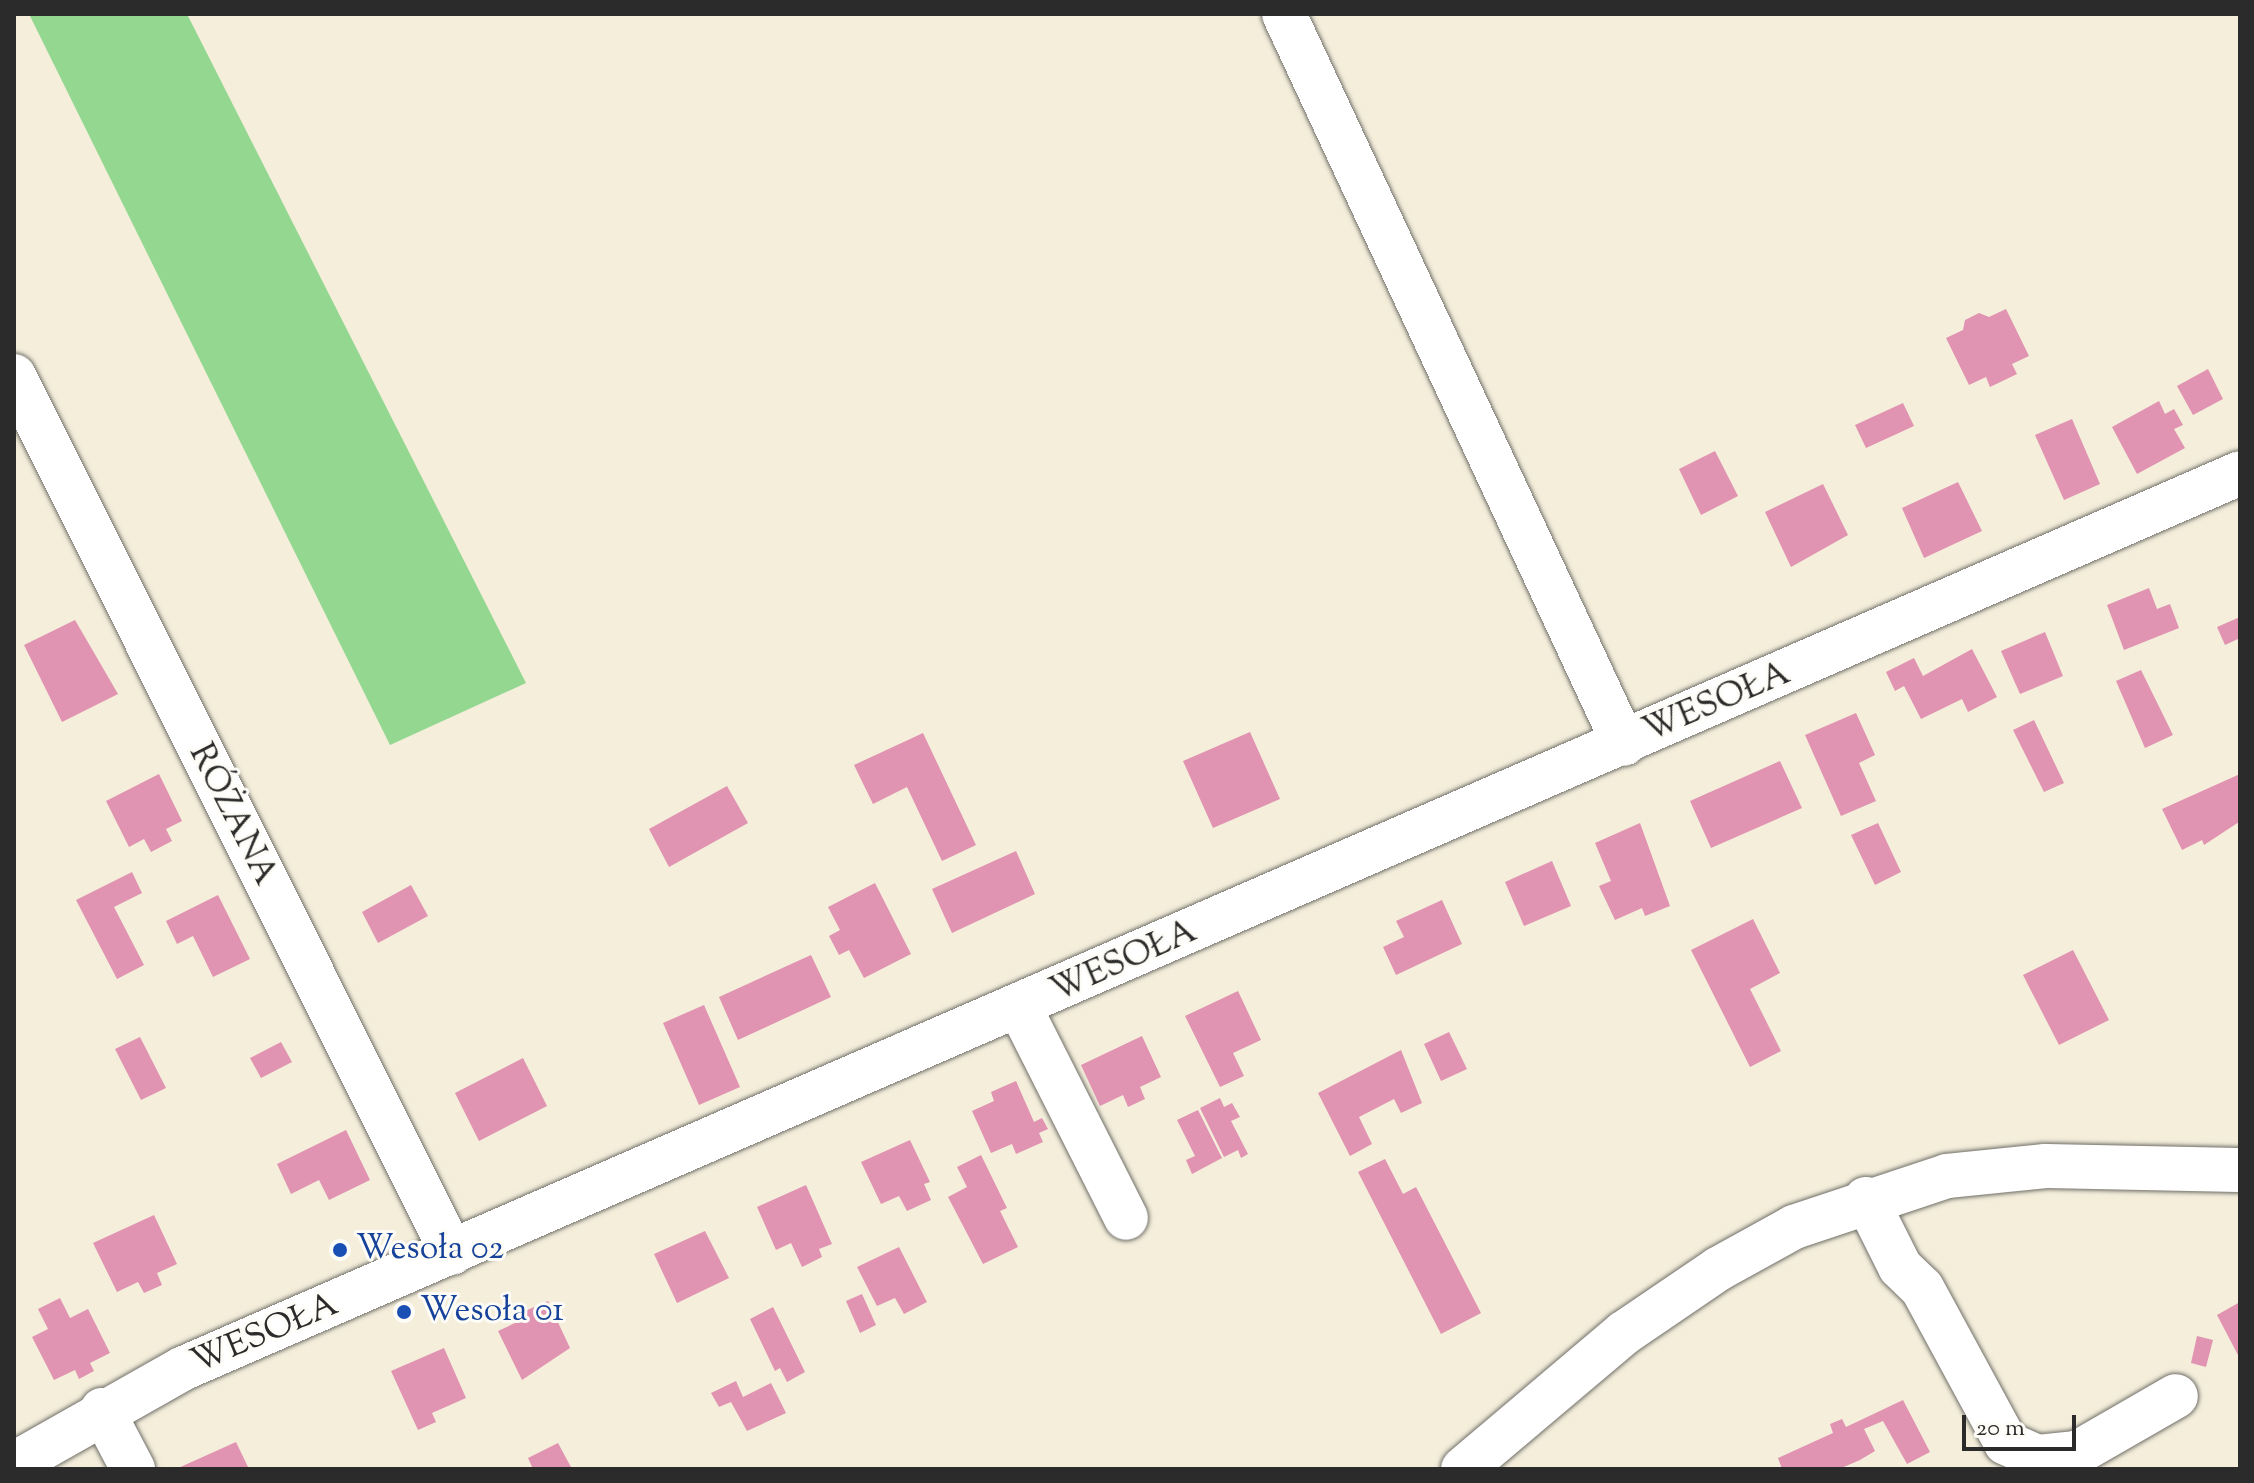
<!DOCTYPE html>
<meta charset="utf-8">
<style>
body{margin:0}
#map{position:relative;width:2254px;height:1483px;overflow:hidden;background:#f4eedb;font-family:"Sorts Mill Goudy",serif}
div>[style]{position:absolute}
.green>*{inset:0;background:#93d790}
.building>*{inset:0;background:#e193b2}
.roads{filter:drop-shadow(0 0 2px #716f69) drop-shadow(0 0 2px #716f69)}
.minor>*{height:44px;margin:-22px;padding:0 22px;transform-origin:22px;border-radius:22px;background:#fff}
.major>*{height:44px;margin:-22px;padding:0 22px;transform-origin:22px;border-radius:22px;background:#fff}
.dots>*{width:22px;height:22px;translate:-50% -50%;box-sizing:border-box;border:4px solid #fdfcf7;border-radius:50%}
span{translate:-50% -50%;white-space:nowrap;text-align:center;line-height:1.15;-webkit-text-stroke:6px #fdfcf7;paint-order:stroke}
.street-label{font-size:34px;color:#2b2b2b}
.transit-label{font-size:34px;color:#164399}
.left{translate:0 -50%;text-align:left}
.frame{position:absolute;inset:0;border:16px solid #2b2b2b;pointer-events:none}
.scale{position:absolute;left:1962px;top:1415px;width:114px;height:36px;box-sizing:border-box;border:4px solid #2b2b2b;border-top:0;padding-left:10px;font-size:24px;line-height:28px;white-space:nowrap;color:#2b2b2b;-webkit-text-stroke:6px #fdfcf7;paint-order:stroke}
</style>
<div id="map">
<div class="green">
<i style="clip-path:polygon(29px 14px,187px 14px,526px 683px,390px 745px)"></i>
</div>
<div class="building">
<i style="clip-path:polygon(2006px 309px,2029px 356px,2012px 364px,2017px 374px,1990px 387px,1986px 377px,1969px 385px,1946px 338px,1963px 330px,1965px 320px,1979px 313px,1989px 317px)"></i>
<i style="clip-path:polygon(2208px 369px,2223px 399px,2193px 415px,2177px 386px)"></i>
<i style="clip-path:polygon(2159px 401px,2165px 414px,2174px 409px,2183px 425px,2174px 429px,2185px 448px,2137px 474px,2112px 427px)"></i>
<i style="clip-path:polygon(1903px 403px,1914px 426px,1866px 448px,1855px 425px)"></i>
<i style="clip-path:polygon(2072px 419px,2100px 484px,2064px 500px,2035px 435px)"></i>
<i style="clip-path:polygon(1715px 451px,1738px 496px,1701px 515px,1679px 469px)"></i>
<i style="clip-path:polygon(1958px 482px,1982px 531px,1924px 558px,1902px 508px)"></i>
<i style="clip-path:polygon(1823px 484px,1848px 535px,1791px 567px,1765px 512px)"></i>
<i style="clip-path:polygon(2149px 588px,2157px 609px,2170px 604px,2179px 628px,2124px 650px,2107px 605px)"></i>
<i style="clip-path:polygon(2240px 617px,2240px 638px,2225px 645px,2217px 627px)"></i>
<i style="clip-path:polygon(75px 620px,118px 694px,62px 722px,24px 645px)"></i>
<i style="clip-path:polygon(2045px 632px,2063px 676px,2020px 694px,2001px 651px)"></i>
<i style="clip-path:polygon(1972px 649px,1997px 697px,1968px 712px,1962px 699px,1921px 719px,1904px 686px,1895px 691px,1886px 672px,1914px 658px,1923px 676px)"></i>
<i style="clip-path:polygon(2141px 670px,2173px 735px,2145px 748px,2116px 681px)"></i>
<i style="clip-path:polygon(1856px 713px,1875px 755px,1859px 763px,1876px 801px,1841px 816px,1805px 735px)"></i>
<i style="clip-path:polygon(2034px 720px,2064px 783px,2044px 792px,2013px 730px)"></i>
<i style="clip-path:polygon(1250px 732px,1280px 799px,1213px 828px,1183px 761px)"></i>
<i style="clip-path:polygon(923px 733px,976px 845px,942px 861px,907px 787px,873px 804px,854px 765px)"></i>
<i style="clip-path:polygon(1780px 761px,1802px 808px,1711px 848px,1690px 801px)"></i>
<i style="clip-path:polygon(159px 774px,182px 821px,166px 829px,172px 841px,151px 852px,144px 839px,129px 847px,106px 801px)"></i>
<i style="clip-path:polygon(2240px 774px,2239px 822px,2204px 845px,2202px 840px,2182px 850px,2162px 809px)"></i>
<i style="clip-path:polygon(727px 786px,748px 823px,669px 867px,649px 829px)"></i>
<i style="clip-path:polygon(1640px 823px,1670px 906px,1645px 916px,1642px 908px,1615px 920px,1599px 886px,1611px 881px,1595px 843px)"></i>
<i style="clip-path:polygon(1878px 823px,1901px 872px,1875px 885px,1851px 835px)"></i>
<i style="clip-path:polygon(1016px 851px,1035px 894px,952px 933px,932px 889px)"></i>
<i style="clip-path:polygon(1552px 861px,1571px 906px,1524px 926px,1505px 882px)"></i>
<i style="clip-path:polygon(132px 872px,142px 893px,114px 907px,144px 965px,117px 979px,76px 900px)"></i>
<i style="clip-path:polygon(875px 883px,911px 954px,864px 978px,849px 950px,839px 955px,829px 936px,840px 930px,828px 907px)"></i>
<i style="clip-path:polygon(411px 885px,428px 916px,378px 943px,362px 912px)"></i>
<i style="clip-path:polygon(218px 895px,250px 959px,213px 977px,193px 936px,177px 944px,166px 921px)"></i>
<i style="clip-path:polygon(1442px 900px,1462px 944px,1396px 975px,1383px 947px,1404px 937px,1396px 921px)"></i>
<i style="clip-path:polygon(1753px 919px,1780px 973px,1750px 989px,1781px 1051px,1750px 1067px,1691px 950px)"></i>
<i style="clip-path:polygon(2073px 950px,2109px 1020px,2059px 1045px,2023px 975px)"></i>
<i style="clip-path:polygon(811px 955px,831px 997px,738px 1040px,719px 997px)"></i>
<i style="clip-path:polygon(1238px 991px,1261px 1040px,1233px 1053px,1244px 1076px,1220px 1087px,1185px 1016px)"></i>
<i style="clip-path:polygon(704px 1005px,740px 1087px,699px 1105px,663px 1023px)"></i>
<i style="clip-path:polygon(1449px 1032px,1467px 1069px,1441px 1081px,1424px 1044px)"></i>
<i style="clip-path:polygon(1142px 1036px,1161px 1077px,1140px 1087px,1145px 1099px,1128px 1107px,1123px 1095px,1100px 1106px,1081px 1065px)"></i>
<i style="clip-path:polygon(140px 1037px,166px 1088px,141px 1100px,115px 1049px)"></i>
<i style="clip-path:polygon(281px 1042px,292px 1062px,261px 1078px,250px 1058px)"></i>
<i style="clip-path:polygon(1401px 1050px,1422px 1103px,1401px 1113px,1394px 1099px,1359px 1117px,1372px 1144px,1350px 1156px,1318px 1093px)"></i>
<i style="clip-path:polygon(523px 1058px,547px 1106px,479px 1141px,455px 1093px)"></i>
<i style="clip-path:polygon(1016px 1081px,1034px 1122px,1042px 1118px,1048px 1129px,1039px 1133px,1043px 1142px,1016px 1154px,1012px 1144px,991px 1153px,972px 1111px,994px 1101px,991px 1092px)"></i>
<i style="clip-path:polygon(1220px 1098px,1224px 1107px,1232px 1103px,1240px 1117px,1231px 1121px,1248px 1154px,1241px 1158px,1238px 1150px,1224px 1157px,1200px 1108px)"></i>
<i style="clip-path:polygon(1198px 1110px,1222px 1158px,1192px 1174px,1186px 1160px,1195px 1156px,1177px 1120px)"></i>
<i style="clip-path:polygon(346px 1130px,370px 1180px,329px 1200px,319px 1180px,291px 1194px,277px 1164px)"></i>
<i style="clip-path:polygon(910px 1140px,930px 1182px,924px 1184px,931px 1200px,907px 1211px,899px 1196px,881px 1204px,861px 1162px)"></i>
<i style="clip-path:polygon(981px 1155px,1007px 1208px,1000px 1211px,1018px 1247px,983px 1264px,948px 1197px,967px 1187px,957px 1167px)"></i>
<i style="clip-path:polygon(1385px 1159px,1403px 1194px,1416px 1187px,1481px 1313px,1441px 1334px,1358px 1172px)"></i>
<i style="clip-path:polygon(806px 1185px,832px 1244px,819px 1249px,822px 1257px,802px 1267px,791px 1243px,776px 1250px,757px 1207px)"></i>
<i style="clip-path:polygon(154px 1215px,177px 1264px,157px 1273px,162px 1285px,144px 1293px,138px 1282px,117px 1292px,93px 1243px)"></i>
<i style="clip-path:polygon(705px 1231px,729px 1278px,677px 1303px,654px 1254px)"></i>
<i style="clip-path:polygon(899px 1247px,927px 1302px,904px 1314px,895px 1298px,877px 1306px,857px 1267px)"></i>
<i style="clip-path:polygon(862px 1294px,876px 1325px,860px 1333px,846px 1301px)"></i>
<i style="clip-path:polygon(60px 1298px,70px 1318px,88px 1309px,110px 1353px,90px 1363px,94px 1371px,79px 1379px,75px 1370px,54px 1380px,32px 1337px,48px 1329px,38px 1309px)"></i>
<i style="clip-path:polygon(548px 1301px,570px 1348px,522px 1380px,498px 1331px,528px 1317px,525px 1311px)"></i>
<i style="clip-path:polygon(2240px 1302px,2240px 1354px,2238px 1355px,2217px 1315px)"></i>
<i style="clip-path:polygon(773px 1307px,805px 1372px,787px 1382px,780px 1368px,775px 1371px,750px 1319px)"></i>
<i style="clip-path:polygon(2197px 1336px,2213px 1340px,2206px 1367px,2191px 1363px)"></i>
<i style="clip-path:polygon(444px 1348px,466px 1398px,432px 1413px,436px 1422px,418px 1430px,391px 1371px)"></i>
<i style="clip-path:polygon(736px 1381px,743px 1397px,771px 1383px,786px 1413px,747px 1431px,731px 1402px,719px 1407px,711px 1393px)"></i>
<i style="clip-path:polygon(1903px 1400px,1930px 1452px,1907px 1464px,1883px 1421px,1864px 1429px,1875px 1451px,1860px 1460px,1839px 1469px,1782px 1469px,1778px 1458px,1833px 1433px,1830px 1424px,1842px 1419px,1846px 1427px)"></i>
<i style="clip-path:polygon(236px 1442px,249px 1469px,176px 1469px)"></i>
<i style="clip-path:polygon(558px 1443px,572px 1469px,533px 1469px,528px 1458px)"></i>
</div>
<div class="roads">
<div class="minor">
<i style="left:1284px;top:14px;width:805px;rotate:65.03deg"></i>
<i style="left:14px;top:376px;width:980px;rotate:63.46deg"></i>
<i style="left:1020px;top:1008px;width:235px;rotate:63.2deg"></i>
<i style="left:1866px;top:1199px;width:76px;rotate:63.4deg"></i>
<i style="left:1900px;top:1267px;width:30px;rotate:44deg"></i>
<i style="left:1922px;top:1288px;width:176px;rotate:61.5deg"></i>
<i style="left:2006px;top:1443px;width:35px;rotate:24deg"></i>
<i style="left:2038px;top:1457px;width:39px;rotate:-6deg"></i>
<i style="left:2077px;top:1453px;width:114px;rotate:-29.9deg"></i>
<i style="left:102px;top:1410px;width:67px;rotate:62.3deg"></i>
<i style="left:14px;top:1464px;width:195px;rotate:-29.5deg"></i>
<i style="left:184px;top:1368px;width:2242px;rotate:-23.52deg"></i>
</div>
<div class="major">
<i style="left:1463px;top:1469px;width:211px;rotate:-40.2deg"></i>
<i style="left:1624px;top:1333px;width:114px;rotate:-34.2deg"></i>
<i style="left:1718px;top:1269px;width:87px;rotate:-28.9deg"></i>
<i style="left:1794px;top:1227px;width:161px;rotate:-18.4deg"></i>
<i style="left:1947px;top:1176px;width:99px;rotate:-5.8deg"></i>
<i style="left:2045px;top:1166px;width:195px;rotate:1.2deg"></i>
</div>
</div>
<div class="dots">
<i style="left:340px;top:1250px;background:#1a4fb4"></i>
<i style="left:404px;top:1312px;background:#1a4fb4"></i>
</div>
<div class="street-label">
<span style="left:1717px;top:703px;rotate:-23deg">WESOŁA</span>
<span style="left:232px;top:815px;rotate:63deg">RÓŻANA</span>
<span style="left:1124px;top:962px;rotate:-24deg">WESOŁA</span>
<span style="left:265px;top:1334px;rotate:-23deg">WESOŁA</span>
</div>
<div class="transit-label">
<span class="left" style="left:356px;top:1250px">Wesoła 02</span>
<span class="left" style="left:420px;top:1312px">Wesoła 01</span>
</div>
<div class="frame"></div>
<div class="scale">20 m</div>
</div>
